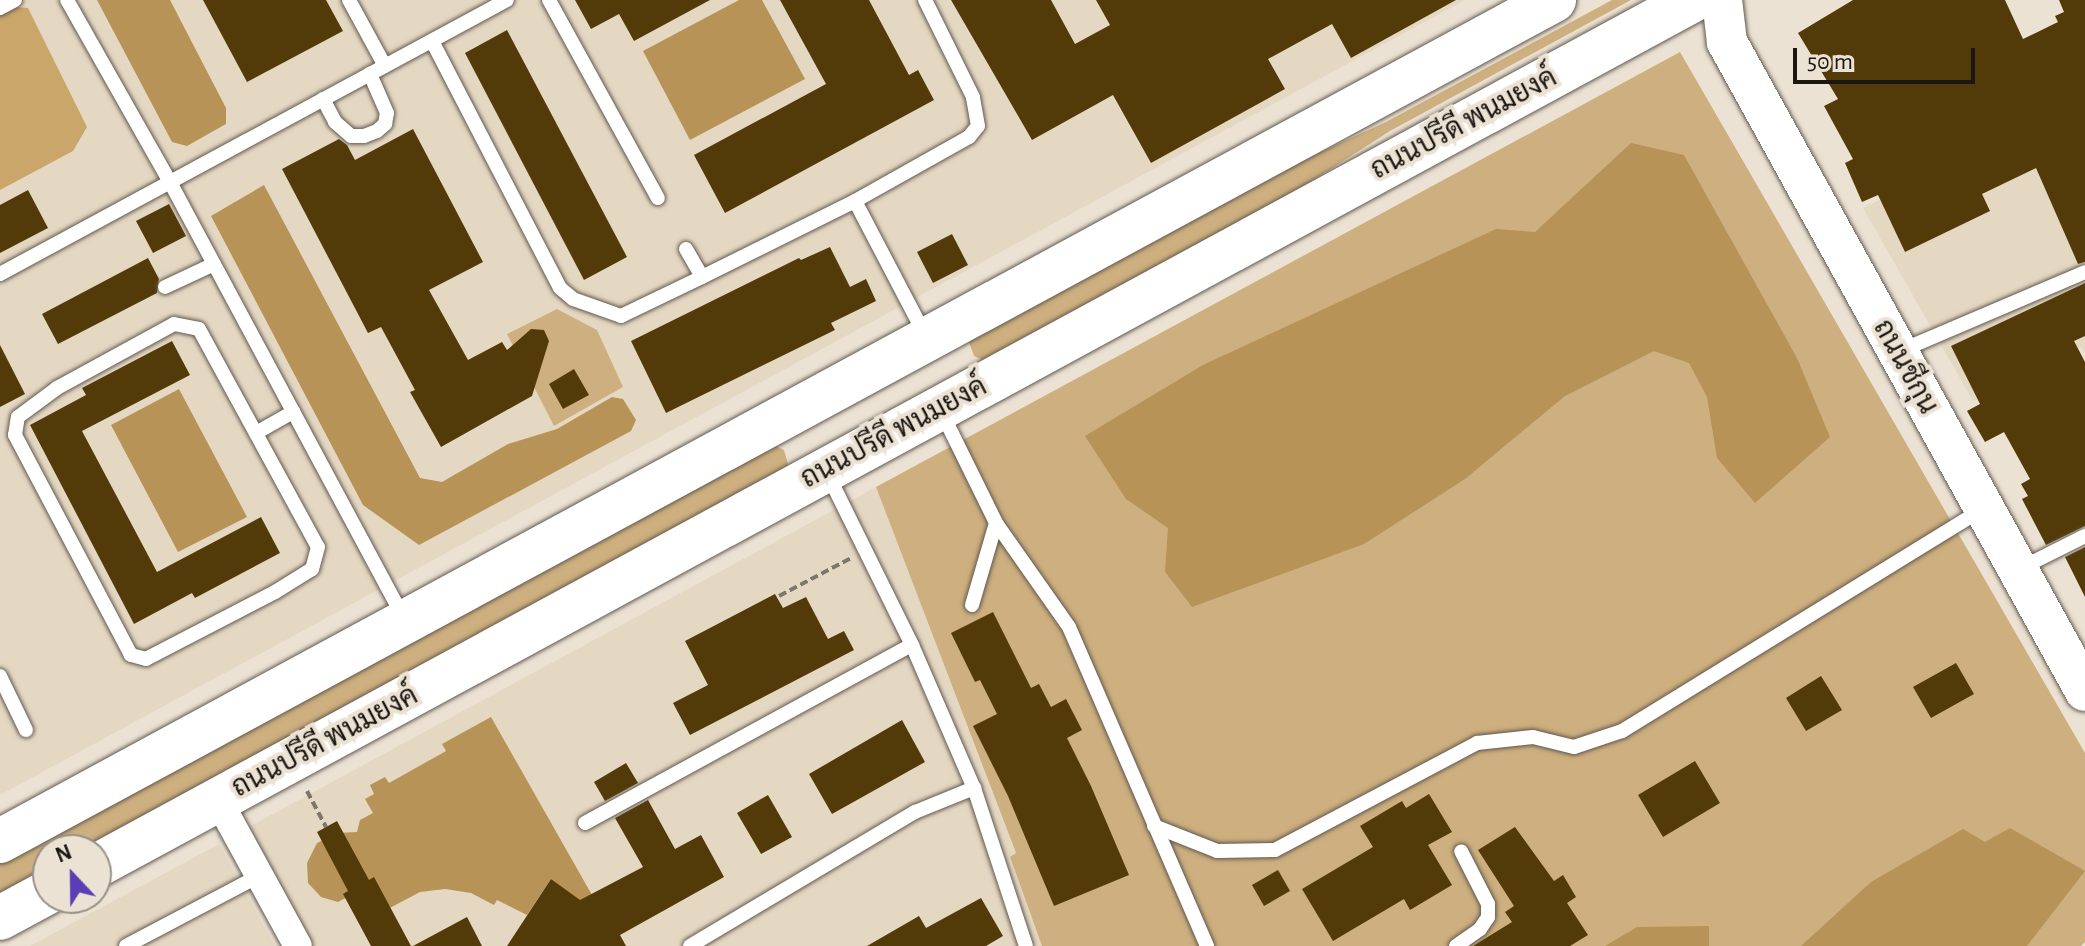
<!DOCTYPE html>
<meta charset="utf-8">
<style>
body{margin:0}
#map{position:relative;width:2085px;height:946px;overflow:hidden;background:#ebe2d4;font-family:"Alegreya Sans",Sarabun,sans-serif}
div>[style]{position:absolute}
.built>*{inset:0;background:#e5d8c3}
.green>*{inset:0;background:#ceaf7f}
.forest>*{inset:0;background:#caa66b}
.water>*{inset:0;background:#b79358}
.building>*{inset:0;background:#533a09}
.path>*{height:4px;margin-top:-2px;transform-origin:0;background:repeating-linear-gradient(90deg,#7c766d 0 8px,transparent 0 12px)}
.roads{filter:drop-shadow(0 0 2px #61594d) drop-shadow(0 0 2px #61594d)}
.service>*{height:14px;margin:-7px;padding:0 7px;transform-origin:7px;border-radius:7px;background:#fff}
.minor>*{height:28px;margin:-14px;padding:0 14px;transform-origin:14px;border-radius:14px;background:#fff}
.secondary>*{height:40px;margin:-20px;padding:0 20px;transform-origin:20px;border-radius:20px;background:#fff}
.primary>*{height:44px;margin:-22px;padding:0 22px;transform-origin:22px;border-radius:22px;background:#fff}
span{translate:-50% -50%;white-space:nowrap;text-align:center;line-height:1.15;-webkit-text-stroke:8px #ebe2d4;paint-order:stroke}
.street-label{font-size:28px;color:#1a1712}
.north{position:absolute;left:32px;top:834px;width:80px;height:80px;box-sizing:border-box;background:#ebe2d4;border:2px solid #979186;border-radius:50%;rotate:338deg;font-size:22px;font-weight:700;line-height:32px;text-align:center;color:#1a1712}
.north::after{content:'';display:block;margin:auto;width:28px;height:36px;background:#5b3db5;clip-path:polygon(50% 0,100% 100%,50% 72%,0 100%)}
.scale{position:absolute;left:1793px;top:48px;width:182px;height:36px;box-sizing:border-box;border:4px solid #1a1712;border-top:0;padding-left:10px;font-size:24px;line-height:28px;white-space:nowrap;color:#1a1712;-webkit-text-stroke:6px #ebe2d4;paint-order:stroke}
</style>
<div id="map">
<div class="built">
<i style="clip-path:polygon(0 0,1465px 0,0 795px)"></i>
<i style="clip-path:polygon(2085px 57px,2085px 353px,2081px 347px,1973px 401px,1863px 208px,2019px 132px)"></i>
<i style="clip-path:polygon(876px 487px,1016px 854px,1010px 858px,1042px 946px,314px 946px,249px 827px)"></i>
<i style="clip-path:polygon(219px 844px,275px 946px,30px 946px)"></i>
</div>
<div class="green">
<i style="clip-path:polygon(1612px 0,1631px 0,1390px 131px,1243px 225px,987px 362px,974px 356px,969px 342px,973px 335px,1227px 195px,1386px 122px)"></i>
<i style="clip-path:polygon(1680px 52px,2085px 753px,2085px 942px,2081px 946px,1042px 946px,1010px 857px,1016px 853px,876px 487px)"></i>
<i style="clip-path:polygon(557px 309px,597px 330px,623px 387px,554px 426px,507px 334px)"></i>
<i style="clip-path:polygon(771px 444px,784px 450px,788px 464px,785px 471px,92px 850px,48px 850px,48px 874px,0 900px,0 861px)"></i>
</div>
<div class="forest">
<i style="clip-path:polygon(13px 7px,28px 8px,87px 127px,73px 151px,0 190px,0 14px)"></i>
</div>
<div class="water">
<i style="clip-path:polygon(97px 0,170px 0,226px 108px,226px 124px,187px 146px,172px 142px)"></i>
<i style="clip-path:polygon(739px 0,762px 0,805px 79px,690px 140px,643px 51px)"></i>
<i style="clip-path:polygon(1631px 143px,1684px 155px,1797px 358px,1830px 437px,1755px 503px,1717px 458px,1707px 397px,1689px 363px,1654px 351px,1565px 396px,1465px 479px,1364px 544px,1192px 607px,1165px 572px,1168px 528px,1126px 499px,1085px 436px,1203px 365px,1496px 229px,1535px 232px)"></i>
<i style="clip-path:polygon(264px 185px,420px 478px,442px 482px,508px 444px,557px 429px,612px 397px,623px 399px,636px 420px,631px 431px,419px 545px,363px 505px,211px 216px)"></i>
<i style="clip-path:polygon(179px 389px,247px 517px,178px 552px,111px 425px)"></i>
<i style="clip-path:polygon(491px 717px,592px 895px,580px 901px,551px 879px,527px 915px,497px 900px,494px 905px,471px 893px,445px 889px,420px 892px,386px 910px,372px 884px,338px 902px,321px 897px,308px 883px,307px 863px,317px 843px,337px 833px,357px 832px,360px 820px,373px 813px,365px 799px,374px 794px,370px 785px,385px 777px,389px 783px,446px 751px,442px 744px)"></i>
<i style="clip-path:polygon(2010px 828px,2085px 871px,2027px 946px,1801px 946px,1871px 882px,1963px 829px,1985px 842px)"></i>
<i style="clip-path:polygon(1709px 926px,1709px 946px,1605px 946px,1637px 927px)"></i>
</div>
<div class="building">
<i style="clip-path:polygon(203px 0,326px 0,343px 31px,247px 82px)"></i>
<i style="clip-path:polygon(575px 0,710px 0,634px 41px,619px 14px,591px 29px)"></i>
<i style="clip-path:polygon(780px 0,869px 0,909px 75px,918px 70px,934px 100px,725px 213px,694px 155px,826px 84px)"></i>
<i style="clip-path:polygon(951px 0,1051px 0,1075px 44px,1110px 25px,1096px 0,1456px 0,1351px 58px,1332px 24px,1268px 59px,1285px 89px,1151px 163px,1113px 95px,1032px 140px)"></i>
<i style="clip-path:polygon(1853px 0,2005px 0,2023px 39px,2058px 22px,2055px 16px,2064px 12px,2059px 0,2085px 0,2085px 262px,2078px 264px,2036px 168px,1982px 194px,1990px 211px,1905px 252px,1878px 195px,1862px 202px,1845px 163px,1853px 159px,1824px 106px,1838px 99px,1798px 33px)"></i>
<i style="clip-path:polygon(507px 30px,627px 257px,584px 280px,465px 53px)"></i>
<i style="clip-path:polygon(413px 129px,483px 262px,429px 290px,468px 360px,502px 342px,507px 350px,531px 329px,544px 330px,549px 341px,532px 396px,441px 447px,410px 392px,415px 390px,381px 327px,368px 333px,282px 169px,339px 139px,347px 145px,355px 160px)"></i>
<i style="clip-path:polygon(28px 190px,48px 228px,0 253px,0 205px)"></i>
<i style="clip-path:polygon(169px 204px,186px 236px,153px 253px,136px 221px)"></i>
<i style="clip-path:polygon(952px 234px,968px 265px,933px 283px,917px 252px)"></i>
<i style="clip-path:polygon(830px 247px,850px 287px,866px 279px,876px 301px,831px 323px,835px 330px,666px 413px,631px 341px,799px 258px,801px 260px)"></i>
<i style="clip-path:polygon(148px 258px,159px 279px,157px 293px,58px 344px,42px 314px)"></i>
<i style="clip-path:polygon(2085px 283px,2085px 336px,2074px 341px,2085px 362px,2085px 526px,2046px 545px,2022px 499px,2028px 496px,2021px 484px,2030px 479px,2004px 432px,1985px 442px,1967px 411px,1980px 404px,1951px 346px)"></i>
<i style="clip-path:polygon(172px 341px,190px 375px,82px 431px,157px 572px,261px 517px,280px 553px,195px 598px,192px 593px,134px 624px,30px 425px,86px 395px,82px 388px)"></i>
<i style="clip-path:polygon(0 345px,25px 394px,0 407px)"></i>
<i style="clip-path:polygon(574px 369px,589px 395px,563px 409px,549px 384px)"></i>
<i style="clip-path:polygon(2085px 547px,2085px 597px,2065px 557px)"></i>
<i style="clip-path:polygon(775px 594px,783px 608px,806px 597px,828px 639px,844px 631px,854px 650px,690px 735px,673px 703px,708px 685px,685px 641px)"></i>
<i style="clip-path:polygon(993px 612px,1031px 688px,1039px 684px,1051px 707px,1066px 699px,1082px 730px,1067px 738px,1091px 786px,1129px 875px,1054px 906px,1008px 796px,973px 726px,997px 714px,980px 680px,975px 682px,951px 633px)"></i>
<i style="clip-path:polygon(1956px 663px,1974px 694px,1931px 718px,1913px 687px)"></i>
<i style="clip-path:polygon(1821px 676px,1842px 710px,1806px 731px,1786px 698px)"></i>
<i style="clip-path:polygon(902px 720px,925px 762px,832px 814px,809px 774px)"></i>
<i style="clip-path:polygon(1695px 761px,1720px 803px,1663px 837px,1638px 795px)"></i>
<i style="clip-path:polygon(626px 763px,638px 783px,605px 801px,594px 782px)"></i>
<i style="clip-path:polygon(1429px 794px,1452px 832px,1428px 845px,1452px 885px,1410px 910px,1404px 899px,1333px 941px,1302px 889px,1373px 847px,1360px 826px,1402px 801px,1406px 808px)"></i>
<i style="clip-path:polygon(768px 795px,792px 837px,761px 854px,737px 813px)"></i>
<i style="clip-path:polygon(648px 800px,675px 849px,701px 835px,724px 877px,620px 935px,626px 946px,507px 946px,551px 879px,580px 900px,643px 867px,615px 818px)"></i>
<i style="clip-path:polygon(337px 821px,369px 880px,374px 877px,411px 946px,371px 946px,343px 894px,348px 891px,317px 832px)"></i>
<i style="clip-path:polygon(1515px 827px,1554px 881px,1563px 875px,1576px 897px,1567px 903px,1588px 935px,1570px 946px,1473px 946px,1512px 922px,1505px 912px,1514px 906px,1478px 850px)"></i>
<i style="clip-path:polygon(1278px 870px,1290px 891px,1264px 906px,1252px 885px)"></i>
<i style="clip-path:polygon(981px 898px,1003px 936px,986px 946px,867px 946px,919px 916px,926px 928px)"></i>
<i style="clip-path:polygon(467px 917px,482px 946px,413px 946px)"></i>
</div>
<div class="path">
<i style="left:779px;top:596px;width:81px;rotate:-27.8deg"></i>
<i style="left:307px;top:791px;width:41px;rotate:62.2deg"></i>
<i style="left:76px;top:910px;width:23px;rotate:-29deg"></i>
</div>
<div class="roads">
<div class="service">
<i style="left:67px;top:0;width:209px;rotate:60.5deg"></i>
<i style="left:170px;top:182px;width:493px;rotate:61.8deg"></i>
<i style="left:349px;top:0;width:75px;rotate:61.4deg"></i>
<i style="left:549px;top:0;width:226px;rotate:61.2deg"></i>
<i style="left:0;top:8px;width:17px;rotate:-28deg"></i>
<i style="left:432px;top:41px;width:278px;rotate:62.6deg"></i>
<i style="left:560px;top:288px;width:17px;rotate:40deg"></i>
<i style="left:573px;top:299px;width:51px;rotate:19.5deg"></i>
<i style="left:621px;top:316px;width:90px;rotate:-25.7deg"></i>
<i style="left:323px;top:99px;width:26px;rotate:62deg"></i>
<i style="left:335px;top:122px;width:21px;rotate:41deg"></i>
<i style="left:351px;top:136px;width:13px"></i>
<i style="left:364px;top:136px;width:14px;rotate:-21deg"></i>
<i style="left:377px;top:131px;width:11px;rotate:-41deg"></i>
<i style="left:385px;top:124px;width:11px;rotate:-80deg"></i>
<i style="left:387px;top:113px;width:43px;rotate:-113.6deg"></i>
<i style="left:855px;top:201px;width:151px;rotate:62.4deg"></i>
<i style="left:686px;top:249px;width:32px;rotate:60deg"></i>
<i style="left:702px;top:277px;width:171px;rotate:-26.4deg"></i>
<i style="left:855px;top:201px;width:131px;rotate:-29.3deg"></i>
<i style="left:969px;top:137px;width:14px;rotate:-51deg"></i>
<i style="left:978px;top:126px;width:29px;rotate:-100deg"></i>
<i style="left:973px;top:97px;width:108px;rotate:-116.3deg"></i>
<i style="left:0;top:274px;width:576px;rotate:-28.39deg"></i>
<i style="left:165px;top:287px;width:54px;rotate:-25.1deg"></i>
<i style="left:174px;top:324px;width:25px;rotate:11deg"></i>
<i style="left:199px;top:329px;width:248px;rotate:61.4deg"></i>
<i style="left:318px;top:547px;width:23px;rotate:105deg"></i>
<i style="left:312px;top:569px;width:44px;rotate:148.1deg"></i>
<i style="left:275px;top:592px;width:145px;rotate:152.6deg"></i>
<i style="left:146px;top:659px;width:16px;rotate:-165deg"></i>
<i style="left:131px;top:655px;width:249px;rotate:-117.8deg"></i>
<i style="left:15px;top:435px;width:18px;rotate:-81deg"></i>
<i style="left:18px;top:417px;width:49px;rotate:-36.6deg"></i>
<i style="left:57px;top:388px;width:133px;rotate:-28.7deg"></i>
<i style="left:1900px;top:351px;width:201px;rotate:-23.1deg"></i>
<i style="left:941px;top:411px;width:125px;rotate:63.8deg"></i>
<i style="left:996px;top:523px;width:127px;rotate:54.9deg"></i>
<i style="left:1069px;top:627px;width:348px;rotate:66.6deg"></i>
<i style="left:256px;top:433px;width:43px;rotate:-29.6deg"></i>
<i style="left:828px;top:475px;width:190px;rotate:63.7deg"></i>
<i style="left:912px;top:645px;width:156px;rotate:66.6deg"></i>
<i style="left:974px;top:788px;width:166px;rotate:71.8deg"></i>
<i style="left:2021px;top:568px;width:72px;rotate:-26.6deg"></i>
<i style="left:972px;top:605px;width:85px;rotate:-73.7deg"></i>
<i style="left:0;top:676px;width:60px;rotate:64.3deg"></i>
<i style="left:585px;top:823px;width:372px;rotate:-28.6deg"></i>
<i style="left:1154px;top:826px;width:68px;rotate:21.6deg"></i>
<i style="left:1217px;top:851px;width:58px;rotate:-1deg"></i>
<i style="left:1275px;top:850px;width:229px;rotate:-27.9deg"></i>
<i style="left:1477px;top:743px;width:56px;rotate:-6.1deg"></i>
<i style="left:1533px;top:737px;width:42px;rotate:13.7deg"></i>
<i style="left:1574px;top:747px;width:51px;rotate:-18.4deg"></i>
<i style="left:1622px;top:731px;width:424px;rotate:-31.6deg"></i>
<i style="left:126px;top:946px;width:150px;rotate:-27.8deg"></i>
<i style="left:690px;top:946px;width:262px;rotate:-30.8deg"></i>
<i style="left:915px;top:812px;width:64px;rotate:-22.1deg"></i>
<i style="left:1456px;top:946px;width:29px;rotate:-35deg"></i>
<i style="left:1480px;top:929px;width:14px;rotate:-56deg"></i>
<i style="left:1488px;top:917px;width:13px;rotate:-90deg"></i>
<i style="left:1488px;top:904px;width:59px;rotate:-117deg"></i>
</div>
<div class="minor">
<i style="left:218px;top:800px;width:166px;rotate:61.3deg"></i>
</div>
<div class="secondary">
<i style="left:1722px;top:0;width:42px;rotate:83.2deg"></i>
<i style="left:1727px;top:42px;width:741px;rotate:61.12deg"></i>
</div>
<div class="primary">
<i style="left:0;top:841px;width:1767px;rotate:-28.42deg"></i>
<i style="left:96px;top:866px;width:1817px;rotate:-28.47deg"></i>
<i style="left:0;top:918px;width:55px;rotate:-28.4deg"></i>
</div>
</div>
<div class="street-label">
<span style="left:1464px;top:124px;rotate:-28deg">ถนนปรีดี พนมยงค์</span>
<span style="left:1905px;top:367px;rotate:61deg">ถนนชีกุน</span>
<span style="left:894px;top:433px;rotate:-28deg">ถนนปรีดี พนมยงค์</span>
<span style="left:325px;top:742px;rotate:-28deg">ถนนปรีดี พนมยงค์</span>
</div>
<div class="north">N</div>
<div class="scale">50 m</div>
</div>
